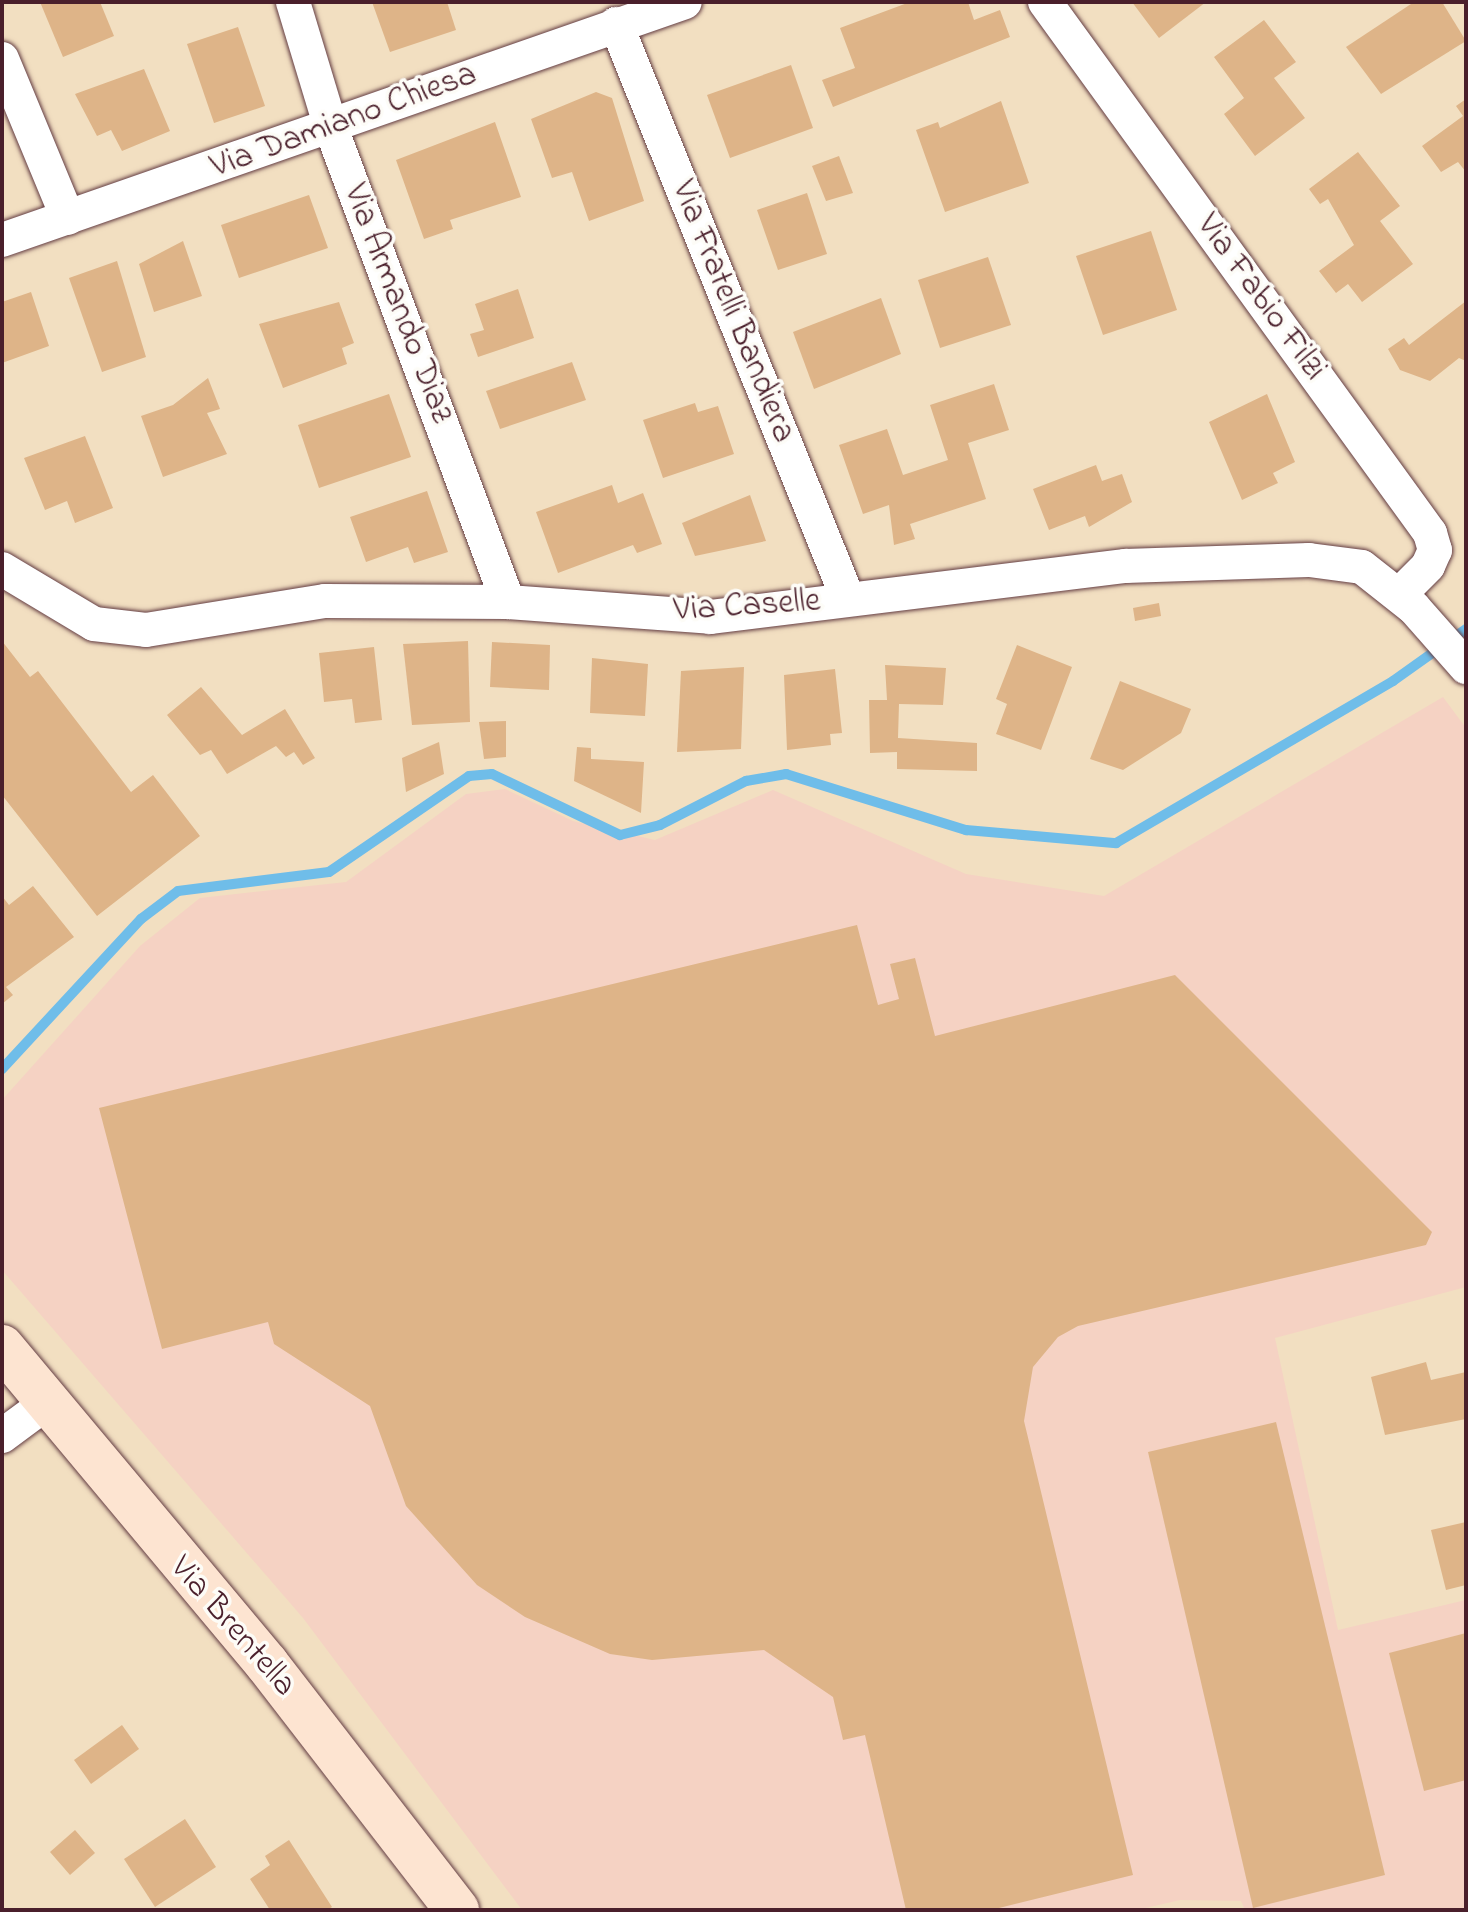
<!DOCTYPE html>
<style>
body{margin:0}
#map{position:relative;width:1468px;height:1912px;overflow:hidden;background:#f2dfc1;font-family:"Indie Flower",sans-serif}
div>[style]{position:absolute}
.built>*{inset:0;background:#f5d2c3}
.stream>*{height:10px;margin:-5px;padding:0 5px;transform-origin:5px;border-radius:5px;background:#6fbde9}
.building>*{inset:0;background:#deb488}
.roads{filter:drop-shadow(0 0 2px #633c42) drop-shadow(0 0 2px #633c42)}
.minor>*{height:34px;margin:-17px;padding:0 17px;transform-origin:17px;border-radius:17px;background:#fff}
.secondary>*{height:44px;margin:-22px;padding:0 22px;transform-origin:22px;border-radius:22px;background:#fde4d1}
span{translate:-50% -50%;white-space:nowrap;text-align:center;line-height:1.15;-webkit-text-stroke:7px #fdfcf7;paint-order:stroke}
.street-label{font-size:34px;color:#4a1f2b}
.frame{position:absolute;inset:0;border:4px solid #4a1f2b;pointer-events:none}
</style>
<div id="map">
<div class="built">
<i style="clip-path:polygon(1443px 697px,1466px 728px,1466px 1287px,1275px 1338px,1338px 1630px,1466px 1600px,1466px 1910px,1245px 1910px,1241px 1901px,1180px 1900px,1137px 1910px,522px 1910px,303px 1618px,2px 1270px,2px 1100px,140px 946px,200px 898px,346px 882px,466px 794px,505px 789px,573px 821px,655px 840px,773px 790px,966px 874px,1104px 896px)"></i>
</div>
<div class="stream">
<i style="left:2px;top:1069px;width:205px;rotate:-47.2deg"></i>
<i style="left:141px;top:919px;width:46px;rotate:-37.1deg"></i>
<i style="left:178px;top:891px;width:152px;rotate:-7.2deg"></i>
<i style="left:329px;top:872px;width:170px;rotate:-34.4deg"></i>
<i style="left:469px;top:776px;width:23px;rotate:-5deg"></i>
<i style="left:492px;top:774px;width:142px;rotate:25.5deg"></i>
<i style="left:620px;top:835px;width:41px;rotate:-14deg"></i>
<i style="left:660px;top:825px;width:97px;rotate:-27.1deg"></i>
<i style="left:746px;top:781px;width:41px;rotate:-9.9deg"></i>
<i style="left:786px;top:774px;width:189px;rotate:17.3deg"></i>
<i style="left:966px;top:830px;width:151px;rotate:5deg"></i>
<i style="left:1116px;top:843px;width:321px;rotate:-30.3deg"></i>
<i style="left:1393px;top:681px;width:90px;rotate:-35.5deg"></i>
</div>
<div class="building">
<i style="clip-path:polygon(40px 2px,100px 2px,114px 36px,63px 57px)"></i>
<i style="clip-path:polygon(372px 2px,447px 2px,456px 30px,390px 52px)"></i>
<i style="clip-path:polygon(910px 2px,968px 2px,974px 20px,1000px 10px,1010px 37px,833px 107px,822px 80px,855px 68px,840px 28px)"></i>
<i style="clip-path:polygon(1132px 2px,1206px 2px,1159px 38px)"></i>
<i style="clip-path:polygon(1414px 2px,1442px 2px,1466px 41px,1381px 94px,1346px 47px)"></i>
<i style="clip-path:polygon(1264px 20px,1296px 62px,1274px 78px,1305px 118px,1255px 156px,1224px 114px,1244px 98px,1214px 57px)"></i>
<i style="clip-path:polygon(238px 27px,265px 106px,214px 123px,187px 44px)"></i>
<i style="clip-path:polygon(791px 65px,813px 128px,730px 158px,707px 95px)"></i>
<i style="clip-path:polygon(144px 69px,170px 131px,122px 151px,111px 130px,97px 136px,75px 94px)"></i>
<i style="clip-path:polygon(596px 92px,612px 98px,644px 201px,589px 221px,572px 172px,552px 178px,531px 119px)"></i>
<i style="clip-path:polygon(1466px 99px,1466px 172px,1458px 162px,1441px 172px,1422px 146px,1463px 116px,1456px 106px)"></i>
<i style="clip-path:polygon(1001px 101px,1029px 183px,945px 212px,916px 130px,938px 122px,940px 128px)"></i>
<i style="clip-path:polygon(495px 122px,521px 197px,450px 220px,453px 229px,424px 239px,396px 160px)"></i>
<i style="clip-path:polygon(1358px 152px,1400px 206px,1380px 221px,1413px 264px,1362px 302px,1348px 284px,1336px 293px,1319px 271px,1354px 245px,1328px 199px,1320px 204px,1309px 189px)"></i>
<i style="clip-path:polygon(839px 156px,853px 193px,826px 201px,812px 166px)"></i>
<i style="clip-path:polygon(807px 193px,827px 254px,778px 270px,757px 210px)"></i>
<i style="clip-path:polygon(309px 195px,328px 248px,239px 278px,221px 225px)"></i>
<i style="clip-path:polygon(1151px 231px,1177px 310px,1103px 335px,1076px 256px)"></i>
<i style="clip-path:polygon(183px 241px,202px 296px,154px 312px,139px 264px)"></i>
<i style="clip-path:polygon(988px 257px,1011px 325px,940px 348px,918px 280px)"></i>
<i style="clip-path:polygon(117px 261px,146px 357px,102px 372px,69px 278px)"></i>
<i style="clip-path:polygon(518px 289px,534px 338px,478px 357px,470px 334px,484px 330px,475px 304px)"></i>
<i style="clip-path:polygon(31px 292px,49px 346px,2px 363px,2px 302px)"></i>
<i style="clip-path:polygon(881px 298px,901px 354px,814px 389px,793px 332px)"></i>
<i style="clip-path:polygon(1466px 301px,1466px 361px,1459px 358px,1430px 381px,1400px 370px,1388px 349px,1404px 338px,1409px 345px)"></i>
<i style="clip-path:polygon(339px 302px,354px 343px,342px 348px,347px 364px,283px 388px,259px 324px)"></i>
<i style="clip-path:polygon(572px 362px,586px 400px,500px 429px,486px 391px)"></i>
<i style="clip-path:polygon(208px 378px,220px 409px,207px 413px,227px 454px,163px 477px,141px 416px,173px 405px)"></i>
<i style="clip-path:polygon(994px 384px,1009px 430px,968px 443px,986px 499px,910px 524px,915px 539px,894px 545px,889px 505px,863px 514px,839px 445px,887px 429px,903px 475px,948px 460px,930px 405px)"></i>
<i style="clip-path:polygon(389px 394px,411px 457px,319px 488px,298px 425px)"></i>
<i style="clip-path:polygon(1267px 394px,1295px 462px,1273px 473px,1278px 483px,1242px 500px,1209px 422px)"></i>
<i style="clip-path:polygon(695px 403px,698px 412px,718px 406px,734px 454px,663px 478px,643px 420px)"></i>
<i style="clip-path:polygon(85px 436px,113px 508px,75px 523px,67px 501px,45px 510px,24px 458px)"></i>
<i style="clip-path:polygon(1096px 465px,1102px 481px,1122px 474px,1132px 502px,1089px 527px,1085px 516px,1049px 530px,1033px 489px)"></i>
<i style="clip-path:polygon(612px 485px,618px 503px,643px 493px,662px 544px,637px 553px,633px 545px,558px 573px,536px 512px)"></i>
<i style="clip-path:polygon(427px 491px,448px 552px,414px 563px,408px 547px,366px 562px,350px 517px)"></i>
<i style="clip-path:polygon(750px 495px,766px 541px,695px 556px,682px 523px)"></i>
<i style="clip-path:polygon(1159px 603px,1161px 616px,1135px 621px,1133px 608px)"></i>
<i style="clip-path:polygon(2px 641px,30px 677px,38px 671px,131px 792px,153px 775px,200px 836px,97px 916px,2px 795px)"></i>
<i style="clip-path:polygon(468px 641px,470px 722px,412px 725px,403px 644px)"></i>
<i style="clip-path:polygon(492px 642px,550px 645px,549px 690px,490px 687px)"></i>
<i style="clip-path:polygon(1017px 645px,1072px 667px,1041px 750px,996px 734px,1007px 704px,996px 699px)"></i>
<i style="clip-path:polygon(374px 647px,382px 720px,355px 723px,352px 699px,324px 702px,319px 653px)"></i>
<i style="clip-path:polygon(592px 658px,648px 664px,645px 716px,590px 713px)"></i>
<i style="clip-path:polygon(885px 665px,946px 668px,943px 705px,899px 704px,898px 738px,977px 743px,977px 771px,897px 769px,897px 752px,870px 753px,869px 700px,887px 700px)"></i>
<i style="clip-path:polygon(744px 667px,741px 749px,677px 752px,681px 671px)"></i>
<i style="clip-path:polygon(835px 669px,842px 733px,830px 734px,831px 745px,787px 750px,784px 675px)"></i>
<i style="clip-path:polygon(1120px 681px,1191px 709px,1181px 733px,1123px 770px,1090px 759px)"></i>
<i style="clip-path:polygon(201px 687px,242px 735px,285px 709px,315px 758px,303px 765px,294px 752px,286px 757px,276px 746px,227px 774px,211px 750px,200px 755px,167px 715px)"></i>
<i style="clip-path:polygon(506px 721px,506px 757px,484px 759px,479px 722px)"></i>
<i style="clip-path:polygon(439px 742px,444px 774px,406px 792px,402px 758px)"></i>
<i style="clip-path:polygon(577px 747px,591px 748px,591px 759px,644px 762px,641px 813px,574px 781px)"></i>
<i style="clip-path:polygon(33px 886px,74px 937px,6px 987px,13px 995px,2px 1004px,2px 896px,9px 905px)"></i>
<i style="clip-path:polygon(857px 925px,878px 1005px,899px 999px,890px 964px,915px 958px,935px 1036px,1175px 975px,1432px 1232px,1426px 1245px,1078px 1326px,1058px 1337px,1033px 1367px,1024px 1421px,1133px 1875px,991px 1910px,906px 1910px,865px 1735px,843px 1740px,833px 1697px,764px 1650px,652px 1660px,610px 1654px,525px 1617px,477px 1585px,406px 1506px,370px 1406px,274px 1344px,268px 1322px,162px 1349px,99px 1108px)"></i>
<i style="clip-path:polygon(1426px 1362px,1431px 1380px,1466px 1372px,1466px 1419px,1385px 1435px,1371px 1377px)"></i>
<i style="clip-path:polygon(1276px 1422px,1385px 1875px,1253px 1908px,1148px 1452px)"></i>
<i style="clip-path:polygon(1466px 1522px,1466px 1585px,1446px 1590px,1431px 1530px)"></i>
<i style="clip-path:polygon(1466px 1633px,1466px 1780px,1424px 1791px,1389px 1653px)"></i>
<i style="clip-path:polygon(122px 1725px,139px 1749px,91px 1784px,74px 1760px)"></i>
<i style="clip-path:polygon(185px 1819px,216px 1867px,155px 1907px,124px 1859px)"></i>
<i style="clip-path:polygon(75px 1830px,95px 1853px,70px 1875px,50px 1852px)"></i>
<i style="clip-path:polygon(289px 1840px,332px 1907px,327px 1910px,270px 1910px,250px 1879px,270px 1865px,265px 1856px)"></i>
</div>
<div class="roads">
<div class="minor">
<i style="left:293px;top:2px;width:132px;rotate:73.2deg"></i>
<i style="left:331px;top:128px;width:506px;rotate:69.52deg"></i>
<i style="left:1045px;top:2px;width:656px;rotate:54.06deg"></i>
<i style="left:1430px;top:533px;width:18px;rotate:74deg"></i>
<i style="left:1435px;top:550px;width:17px;rotate:114deg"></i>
<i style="left:1428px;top:566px;width:41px;rotate:135deg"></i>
<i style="left:616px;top:24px;width:620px;rotate:68.03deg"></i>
<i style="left:2px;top:59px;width:172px;rotate:67.5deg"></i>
<i style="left:2px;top:240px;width:723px;rotate:-19.21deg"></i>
<i style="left:2px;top:569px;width:107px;rotate:30.9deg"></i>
<i style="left:94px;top:624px;width:52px;rotate:6.6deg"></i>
<i style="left:146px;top:630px;width:181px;rotate:-9.2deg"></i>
<i style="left:325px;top:601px;width:183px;rotate:0.3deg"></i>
<i style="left:508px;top:602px;width:203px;rotate:4.2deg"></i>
<i style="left:710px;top:617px;width:418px;rotate:-7deg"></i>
<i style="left:1125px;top:566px;width:184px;rotate:-1.9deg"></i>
<i style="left:1309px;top:560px;width:53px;rotate:7.5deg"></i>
<i style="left:1362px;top:567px;width:66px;rotate:38.3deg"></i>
<i style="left:1414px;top:608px;width:79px;rotate:48.6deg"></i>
<i style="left:2px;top:1436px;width:57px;rotate:-36.5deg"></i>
</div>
<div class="secondary">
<i style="left:2px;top:1347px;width:413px;rotate:50.1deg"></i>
<i style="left:267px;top:1664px;width:311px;rotate:52.3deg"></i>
</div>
</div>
<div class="street-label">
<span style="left:344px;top:122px;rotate:-20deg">Via Damiano Chiesa</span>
<span style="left:1260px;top:298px;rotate:54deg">Via Fabio Filzi</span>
<span style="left:397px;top:304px;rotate:69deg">Via Armando Diaz</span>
<span style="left:732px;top:312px;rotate:68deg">Via Fratelli Bandiera</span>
<span style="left:747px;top:607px;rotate:-4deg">Via Caselle</span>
<span style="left:232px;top:1627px;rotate:49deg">Via Brentella</span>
</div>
<div class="frame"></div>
</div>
